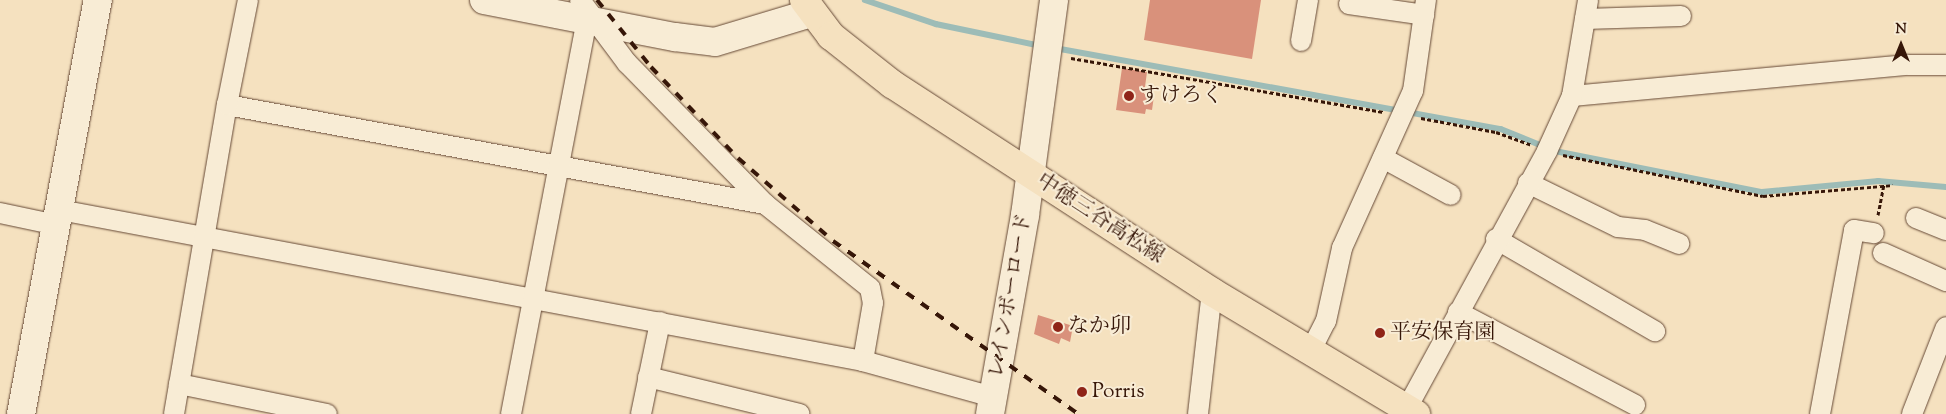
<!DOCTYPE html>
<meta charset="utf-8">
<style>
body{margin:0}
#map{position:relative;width:1946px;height:414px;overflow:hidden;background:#f5e1bf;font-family:"Sorts Mill Goudy","Noto Serif JP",serif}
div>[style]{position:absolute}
.stream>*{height:5.5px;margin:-2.75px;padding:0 2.75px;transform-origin:2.75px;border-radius:2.75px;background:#9dbcb7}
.building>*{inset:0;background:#d9917b}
.path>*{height:3px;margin-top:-1.5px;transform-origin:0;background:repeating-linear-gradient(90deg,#361608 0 4px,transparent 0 6.5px)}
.roads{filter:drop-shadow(0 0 1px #664936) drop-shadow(0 0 1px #664936)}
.street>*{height:20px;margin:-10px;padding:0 10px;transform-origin:10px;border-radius:10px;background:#f8ecd5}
.secondary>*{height:28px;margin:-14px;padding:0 14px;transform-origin:14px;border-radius:14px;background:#f8ecd5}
.primary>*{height:28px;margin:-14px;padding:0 14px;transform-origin:14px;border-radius:14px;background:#f5e1bf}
.rail>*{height:4px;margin-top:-2px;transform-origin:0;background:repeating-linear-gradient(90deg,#361608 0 9px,transparent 0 18px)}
.dots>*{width:14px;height:14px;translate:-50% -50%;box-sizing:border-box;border:2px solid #f8ecd5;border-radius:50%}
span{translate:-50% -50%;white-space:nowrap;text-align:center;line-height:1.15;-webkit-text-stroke:4px #f8ecd5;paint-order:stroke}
.poi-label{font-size:21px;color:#361608}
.left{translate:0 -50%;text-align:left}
.street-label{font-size:21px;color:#361608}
.north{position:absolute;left:1876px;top:20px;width:50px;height:50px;-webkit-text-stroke:4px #f8ecd5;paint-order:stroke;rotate:0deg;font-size:14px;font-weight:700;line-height:20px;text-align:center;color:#361608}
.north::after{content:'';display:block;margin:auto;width:18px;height:22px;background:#361608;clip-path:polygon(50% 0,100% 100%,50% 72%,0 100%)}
</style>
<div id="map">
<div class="stream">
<i style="left:865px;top:0;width:75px;rotate:18.7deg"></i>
<i style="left:936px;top:24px;width:107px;rotate:11.8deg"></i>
<i style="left:1055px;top:48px;width:453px;rotate:10.3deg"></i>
<i style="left:1501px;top:129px;width:58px;rotate:22.2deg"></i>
<i style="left:1555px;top:151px;width:211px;rotate:11.2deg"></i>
<i style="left:1762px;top:192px;width:117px;rotate:-5.4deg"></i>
<i style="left:1878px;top:181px;width:68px;rotate:5deg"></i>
</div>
<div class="building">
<i style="clip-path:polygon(1150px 0,1261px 0,1252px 59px,1144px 40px)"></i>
<i style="clip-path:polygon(1122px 68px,1147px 72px,1144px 94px,1154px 96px,1152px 110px,1146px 109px,1145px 114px,1116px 110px)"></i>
<i style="clip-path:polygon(1038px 315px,1073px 326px,1070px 342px,1061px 338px,1059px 344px,1034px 334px)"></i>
</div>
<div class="path">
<i style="left:1071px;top:58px;width:317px;rotate:9.8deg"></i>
<i style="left:1421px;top:118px;width:76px;rotate:10.6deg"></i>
<i style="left:1496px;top:132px;width:37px;rotate:20deg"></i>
<i style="left:1563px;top:155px;width:204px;rotate:11.6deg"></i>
<i style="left:1763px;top:196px;width:130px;rotate:-4.8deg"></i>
<i style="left:1878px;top:215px;width:32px;rotate:-79deg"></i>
</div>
<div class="roads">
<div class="street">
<i style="left:580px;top:0;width:79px;rotate:53.3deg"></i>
<i style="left:627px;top:63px;width:197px;rotate:45.6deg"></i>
<i style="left:765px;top:204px;width:134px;rotate:38.7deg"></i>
<i style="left:870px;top:288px;width:15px;rotate:79deg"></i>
<i style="left:873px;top:303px;width:59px;rotate:99.8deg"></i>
<i style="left:1349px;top:4px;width:76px;rotate:8.3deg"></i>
<i style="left:1585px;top:19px;width:96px;rotate:-1.8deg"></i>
<i style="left:1301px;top:41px;width:42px;rotate:-80.3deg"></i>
<i style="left:1572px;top:96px;width:337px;rotate:-5.3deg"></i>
<i style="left:1908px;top:65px;width:38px"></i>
<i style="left:227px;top:105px;width:547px;rotate:10.43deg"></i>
<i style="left:1383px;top:158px;width:77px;rotate:28.6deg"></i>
<i style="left:1528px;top:183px;width:100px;rotate:26.1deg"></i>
<i style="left:1618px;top:227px;width:27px;rotate:6deg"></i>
<i style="left:1645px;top:230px;width:37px;rotate:22deg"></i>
<i style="left:60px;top:210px;width:817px;rotate:10.65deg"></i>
<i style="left:863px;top:361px;width:135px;rotate:15.5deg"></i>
<i style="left:0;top:213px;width:58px;rotate:11.9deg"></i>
<i style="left:1916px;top:218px;width:32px;rotate:22deg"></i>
<i style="left:1496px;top:239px;width:184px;rotate:30.1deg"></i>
<i style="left:1883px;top:253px;width:69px;rotate:24deg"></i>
<i style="left:1458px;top:312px;width:200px;rotate:27.7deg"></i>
<i style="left:1310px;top:352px;width:35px;rotate:-63deg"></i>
<i style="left:1326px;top:321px;width:75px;rotate:-77.6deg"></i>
<i style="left:1342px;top:248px;width:172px;rotate:-65.7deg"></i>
<i style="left:1413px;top:91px;width:92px;rotate:-81.9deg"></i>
<i style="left:648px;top:377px;width:156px;rotate:13.7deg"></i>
<i style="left:179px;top:384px;width:151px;rotate:11.5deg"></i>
<i style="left:1407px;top:408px;width:293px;rotate:-61.4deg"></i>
<i style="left:1547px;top:151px;width:60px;rotate:-65.6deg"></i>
<i style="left:1572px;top:96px;width:97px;rotate:-80.5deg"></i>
<i style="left:174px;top:414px;width:314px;rotate:-80.3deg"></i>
<i style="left:227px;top:105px;width:107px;rotate:-78.7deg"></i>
<i style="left:511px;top:414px;width:402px;rotate:-79.1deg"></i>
<i style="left:641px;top:414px;width:94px;rotate:-78.3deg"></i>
<i style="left:1198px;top:414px;width:123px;rotate:-83.5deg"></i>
<i style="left:1820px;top:414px;width:187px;rotate:-79.5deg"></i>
<i style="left:1854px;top:230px;width:20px;rotate:9deg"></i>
<i style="left:1912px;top:414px;width:93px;rotate:-68.7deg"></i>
</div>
<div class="secondary">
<i style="left:484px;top:0;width:195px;rotate:11deg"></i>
<i style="left:675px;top:37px;width:40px;rotate:7.1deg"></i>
<i style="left:715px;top:42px;width:100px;rotate:-16.8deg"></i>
<i style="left:21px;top:414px;width:421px;rotate:-79.5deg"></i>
<i style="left:990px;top:414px;width:202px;rotate:-80deg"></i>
<i style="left:1025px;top:215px;width:217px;rotate:-82.3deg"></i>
</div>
<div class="primary">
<i style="left:804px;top:0;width:45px;rotate:53.1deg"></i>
<i style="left:831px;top:36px;width:78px;rotate:38.2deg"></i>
<i style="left:892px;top:84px;width:382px;rotate:33deg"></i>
<i style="left:1212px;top:292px;width:238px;rotate:30.9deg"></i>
</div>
</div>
<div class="rail">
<i style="left:597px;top:0;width:86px;rotate:51.1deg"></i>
<i style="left:651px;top:67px;width:126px;rotate:46.3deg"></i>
<i style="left:738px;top:158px;width:126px;rotate:41.1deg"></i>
<i style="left:833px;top:241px;width:300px;rotate:35.2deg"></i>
</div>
<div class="dots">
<i style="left:1129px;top:96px;background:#8f2418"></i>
<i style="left:1058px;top:327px;background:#8f2418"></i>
<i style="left:1380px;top:333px;background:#8f2418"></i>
<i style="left:1082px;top:392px;background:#8f2418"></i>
</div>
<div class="poi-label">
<span class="left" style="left:1139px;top:96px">すけろく</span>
<span class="left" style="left:1068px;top:327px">なか卯</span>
<span class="left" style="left:1390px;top:333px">平安保育園</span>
<span class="left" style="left:1092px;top:392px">Porris</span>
</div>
<div class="street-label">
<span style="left:1100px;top:219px;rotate:33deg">中徳三谷高松線</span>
<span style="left:1011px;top:296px;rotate:-80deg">レインボーロード</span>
</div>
<div class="north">N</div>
</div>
